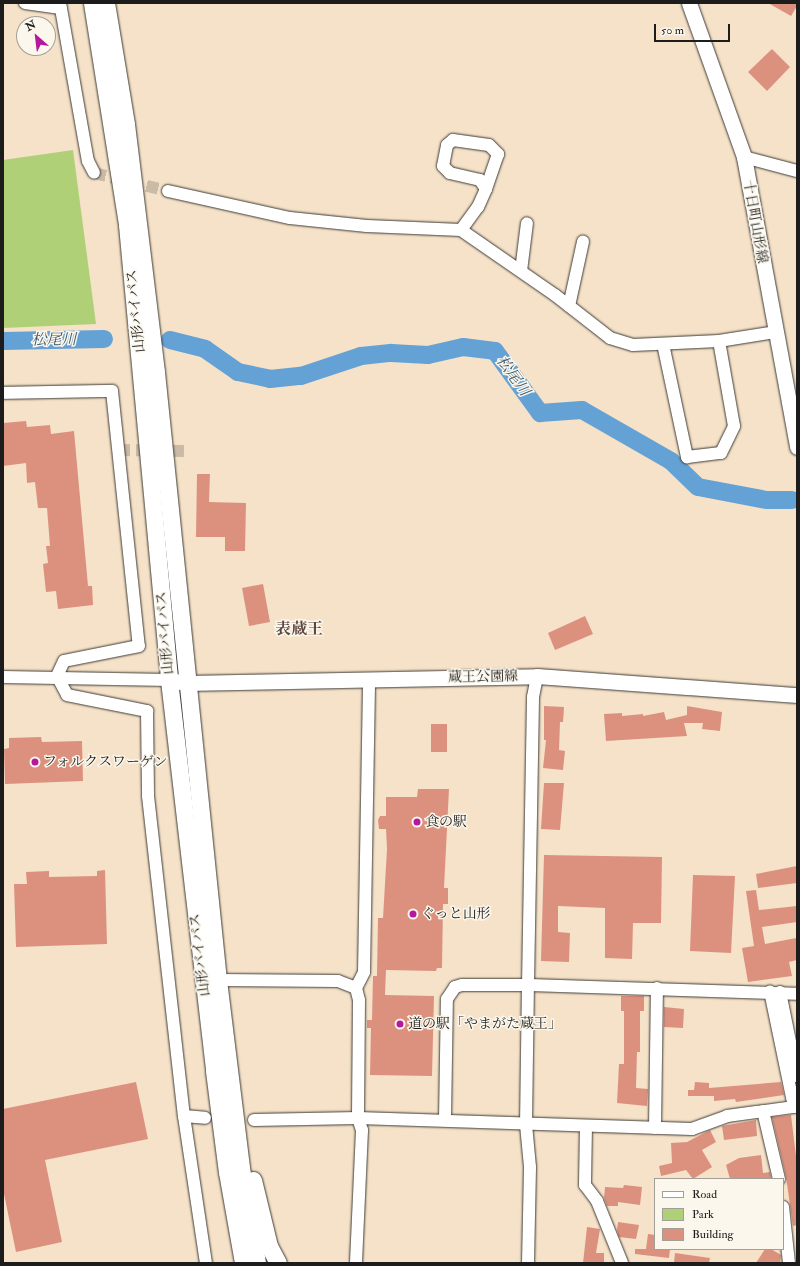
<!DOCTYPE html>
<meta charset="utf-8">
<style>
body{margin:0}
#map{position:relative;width:800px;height:1266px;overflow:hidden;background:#f5e2c8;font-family:"IM FELL Double Pica","Noto Serif JP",serif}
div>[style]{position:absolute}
.green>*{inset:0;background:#b0d078}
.river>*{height:18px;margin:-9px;padding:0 9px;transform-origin:9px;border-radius:9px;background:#64a1d5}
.building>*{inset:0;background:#dc917f}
.minor-tunnel>*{height:12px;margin-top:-6px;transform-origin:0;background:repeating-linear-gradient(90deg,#cabaa6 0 12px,transparent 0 18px)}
.roads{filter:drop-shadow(0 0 1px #3d3a36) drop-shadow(0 0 1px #3d3a36)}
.minor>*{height:12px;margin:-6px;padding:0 6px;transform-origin:6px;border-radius:6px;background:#fff}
.major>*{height:15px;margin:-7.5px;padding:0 7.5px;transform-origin:7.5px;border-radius:7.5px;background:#fff}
.highway>*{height:17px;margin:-8.5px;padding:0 8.5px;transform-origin:8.5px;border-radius:8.5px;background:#fff}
.dots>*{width:11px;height:11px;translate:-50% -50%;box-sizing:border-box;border:2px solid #fbf7ec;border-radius:50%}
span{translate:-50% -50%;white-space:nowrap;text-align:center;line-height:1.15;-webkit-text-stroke:3px #fbf7ec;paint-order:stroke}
.street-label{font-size:14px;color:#1c1c1c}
.poi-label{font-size:14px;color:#1c1c1c}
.left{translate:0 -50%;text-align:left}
.water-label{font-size:15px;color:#3c586f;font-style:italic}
.quarter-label{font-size:16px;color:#5f453f;font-weight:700}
.frame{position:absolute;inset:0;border:4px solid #1c1c1c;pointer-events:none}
.legend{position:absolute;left:654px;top:1178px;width:130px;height:72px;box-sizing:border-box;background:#fbf7ec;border:1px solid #a29f99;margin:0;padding:5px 7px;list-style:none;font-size:12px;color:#1c1c1c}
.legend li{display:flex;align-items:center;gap:8px;height:20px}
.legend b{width:20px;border:1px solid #a29f99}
.north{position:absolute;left:16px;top:16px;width:40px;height:40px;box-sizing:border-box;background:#fbf7ec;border:1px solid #a29f99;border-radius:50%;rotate:332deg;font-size:11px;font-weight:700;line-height:16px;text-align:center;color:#1c1c1c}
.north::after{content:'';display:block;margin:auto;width:14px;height:18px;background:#b5179e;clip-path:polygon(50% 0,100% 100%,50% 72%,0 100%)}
.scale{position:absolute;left:654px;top:24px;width:76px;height:18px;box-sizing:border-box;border:2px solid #1c1c1c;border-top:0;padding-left:5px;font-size:12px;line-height:14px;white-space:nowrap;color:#1c1c1c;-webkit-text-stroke:3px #fbf7ec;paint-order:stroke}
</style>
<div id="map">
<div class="green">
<i style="clip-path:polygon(73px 150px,96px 324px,3px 328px,3px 160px)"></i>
</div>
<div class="river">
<i style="left:170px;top:340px;width:36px;rotate:14deg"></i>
<i style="left:205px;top:349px;width:40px;rotate:34.9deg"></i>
<i style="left:238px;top:372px;width:33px;rotate:12deg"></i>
<i style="left:270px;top:379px;width:31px;rotate:-6deg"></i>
<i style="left:301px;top:376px;width:63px;rotate:-18.4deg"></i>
<i style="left:361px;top:356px;width:30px;rotate:-6deg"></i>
<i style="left:391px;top:353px;width:37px;rotate:3deg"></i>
<i style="left:428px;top:355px;width:36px;rotate:-13deg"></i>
<i style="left:463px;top:347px;width:32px;rotate:7deg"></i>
<i style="left:495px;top:351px;width:77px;rotate:54deg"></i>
<i style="left:540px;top:413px;width:42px;rotate:-4.1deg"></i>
<i style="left:582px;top:410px;width:103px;rotate:29.8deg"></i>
<i style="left:671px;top:461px;width:37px;rotate:44deg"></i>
<i style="left:698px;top:487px;width:70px;rotate:10.7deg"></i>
<i style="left:767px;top:500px;width:25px"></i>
<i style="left:3px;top:341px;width:101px;rotate:-1.1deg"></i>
</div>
<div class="building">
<i style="clip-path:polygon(768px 3px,797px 3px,797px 6px,791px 16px)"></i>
<i style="clip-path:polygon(772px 49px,790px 67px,767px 91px,748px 72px)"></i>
<i style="clip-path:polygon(26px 421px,27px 427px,50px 425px,51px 434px,74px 431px,88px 586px,92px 586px,93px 605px,58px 609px,56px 591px,46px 592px,43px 564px,48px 563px,46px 546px,50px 546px,47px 508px,38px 508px,35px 482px,27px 483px,26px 463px,3px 466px,3px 423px)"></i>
<i style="clip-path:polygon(197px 474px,210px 474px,209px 502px,246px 503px,245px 551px,225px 551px,225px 537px,196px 537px)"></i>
<i style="clip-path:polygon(263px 584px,270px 622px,249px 626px,242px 588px)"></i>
<i style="clip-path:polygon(585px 616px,593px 634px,555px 650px,548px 633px)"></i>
<i style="clip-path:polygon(544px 706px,564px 707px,563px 722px,560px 722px,559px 750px,565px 751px,563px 770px,543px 768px,546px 740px,544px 740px)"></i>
<i style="clip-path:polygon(687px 706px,722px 712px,720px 731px,702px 729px,703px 723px,684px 723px,687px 736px,606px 741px,604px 714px,622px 713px,622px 716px,643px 714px,643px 716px,664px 712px,666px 720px,687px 715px)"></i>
<i style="clip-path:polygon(431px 724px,447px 724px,447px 752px,431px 752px)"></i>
<i style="clip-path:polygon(41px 737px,42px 742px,82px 741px,83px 781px,5px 784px,4px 749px,9px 748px,9px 738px)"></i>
<i style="clip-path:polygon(544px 783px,564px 783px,560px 830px,541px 829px)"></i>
<i style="clip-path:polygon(418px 789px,449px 789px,444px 888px,448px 888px,448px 904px,443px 904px,442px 968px,437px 968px,436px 971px,386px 970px,385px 995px,434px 996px,432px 1076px,370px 1075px,371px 1028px,367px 1028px,367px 1020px,372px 1020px,373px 976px,377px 976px,378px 918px,383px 918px,387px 849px,386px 829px,379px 829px,378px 820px,380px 816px,386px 816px,386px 797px,417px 797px)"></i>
<i style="clip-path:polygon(544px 855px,662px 857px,661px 923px,633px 923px,632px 959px,605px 958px,605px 908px,558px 906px,558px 932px,570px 933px,569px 962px,541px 961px)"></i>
<i style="clip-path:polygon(797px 866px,797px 883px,758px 888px,756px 874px)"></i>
<i style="clip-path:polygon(105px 870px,107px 944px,16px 947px,14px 884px,27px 884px,26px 872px,49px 871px,49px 877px,97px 876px,97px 871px)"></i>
<i style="clip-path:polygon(693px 875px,735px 876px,731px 953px,690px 951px)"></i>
<i style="clip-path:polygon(756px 890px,759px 910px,797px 906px,797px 922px,762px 927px,765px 944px,796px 938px,797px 960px,789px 962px,792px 976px,748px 982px,742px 948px,754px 946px,746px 891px)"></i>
<i style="clip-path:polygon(621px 996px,644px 996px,644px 1011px,640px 1011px,640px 1052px,637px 1052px,636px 1088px,648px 1089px,647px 1106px,617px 1103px,619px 1064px,624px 1064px,624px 1011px,621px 1011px)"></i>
<i style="clip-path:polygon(664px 1007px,684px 1009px,683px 1028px,664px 1027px)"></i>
<i style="clip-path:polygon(136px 1082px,148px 1139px,45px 1160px,62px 1242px,16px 1252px,3px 1189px,3px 1109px)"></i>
<i style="clip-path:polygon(695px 1082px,709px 1083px,709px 1088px,781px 1082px,784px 1095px,736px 1102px,735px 1099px,714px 1101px,714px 1096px,688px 1096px,688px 1090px,694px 1090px)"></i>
<i style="clip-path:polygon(791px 1115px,797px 1164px,797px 1225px,793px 1226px,786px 1177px,772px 1117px)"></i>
<i style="clip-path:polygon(756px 1120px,757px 1136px,724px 1140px,722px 1126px)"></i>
<i style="clip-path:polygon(710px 1130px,716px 1142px,702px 1150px,712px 1167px,693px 1179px,686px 1170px,661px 1176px,659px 1166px,672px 1163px,671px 1143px,687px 1142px)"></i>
<i style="clip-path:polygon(761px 1155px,763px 1173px,770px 1172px,771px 1179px,730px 1179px,726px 1165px,739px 1158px)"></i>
<i style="clip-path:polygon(624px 1185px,642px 1187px,640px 1205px,618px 1202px,618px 1206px,607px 1206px,604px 1198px,605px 1187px,623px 1188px)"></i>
<i style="clip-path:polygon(618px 1222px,639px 1225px,636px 1239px,619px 1237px,617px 1230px)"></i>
<i style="clip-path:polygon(587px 1227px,600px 1229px,596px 1253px,604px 1253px,604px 1263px,583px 1263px)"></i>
<i style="clip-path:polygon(648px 1234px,655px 1235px,655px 1249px,670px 1249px,669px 1258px,635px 1254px,635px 1249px,646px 1249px)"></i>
<i style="clip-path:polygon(765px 1249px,771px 1249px,781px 1255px,780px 1263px,756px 1263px)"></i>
<i style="clip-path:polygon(675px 1253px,710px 1258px,709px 1263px,674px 1263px)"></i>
</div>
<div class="minor-tunnel">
<i style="left:94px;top:173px;width:76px;rotate:13.7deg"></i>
<i style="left:118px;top:450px;width:66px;rotate:0.9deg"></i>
</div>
<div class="roads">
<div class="minor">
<i style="left:25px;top:3px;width:36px;rotate:8deg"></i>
<i style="left:60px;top:3px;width:160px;rotate:80deg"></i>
<i style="left:88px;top:161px;width:13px;rotate:63deg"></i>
<i style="left:744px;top:157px;width:55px;rotate:14.8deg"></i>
<i style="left:168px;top:191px;width:125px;rotate:12.5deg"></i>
<i style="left:290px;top:218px;width:77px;rotate:5.9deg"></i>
<i style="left:367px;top:226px;width:94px;rotate:2.4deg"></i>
<i style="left:461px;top:230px;width:114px;rotate:34.7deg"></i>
<i style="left:555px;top:295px;width:70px;rotate:38deg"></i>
<i style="left:610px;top:338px;width:24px;rotate:17deg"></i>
<i style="left:633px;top:345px;width:86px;rotate:-2.7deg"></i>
<i style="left:719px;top:341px;width:58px;rotate:-9deg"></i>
<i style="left:461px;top:230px;width:29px;rotate:-54deg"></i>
<i style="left:478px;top:207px;width:20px;rotate:-66deg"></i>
<i style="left:486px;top:189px;width:11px;rotate:-124deg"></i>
<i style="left:480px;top:180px;width:31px;rotate:-167deg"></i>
<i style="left:450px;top:173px;width:10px;rotate:-135deg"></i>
<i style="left:443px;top:166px;width:21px;rotate:-79deg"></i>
<i style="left:447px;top:145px;width:8px;rotate:-40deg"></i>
<i style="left:453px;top:140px;width:36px;rotate:8deg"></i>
<i style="left:489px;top:145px;width:13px;rotate:45deg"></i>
<i style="left:498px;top:154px;width:37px;rotate:109deg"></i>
<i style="left:521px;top:271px;width:48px;rotate:-82.9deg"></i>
<i style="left:569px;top:306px;width:66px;rotate:-77.7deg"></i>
<i style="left:663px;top:344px;width:116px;rotate:78deg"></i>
<i style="left:687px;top:457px;width:34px;rotate:-7deg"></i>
<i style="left:721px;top:453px;width:30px;rotate:-64deg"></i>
<i style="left:734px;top:426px;width:86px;rotate:-100deg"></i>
<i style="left:3px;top:393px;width:109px;rotate:-1.1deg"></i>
<i style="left:112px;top:391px;width:256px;rotate:84deg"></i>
<i style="left:139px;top:646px;width:76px;rotate:168.7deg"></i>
<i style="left:64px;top:661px;width:17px;rotate:115deg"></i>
<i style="left:57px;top:676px;width:21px;rotate:62deg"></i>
<i style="left:67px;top:695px;width:82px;rotate:11.3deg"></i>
<i style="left:147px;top:711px;width:85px;rotate:89.3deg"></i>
<i style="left:148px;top:796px;width:322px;rotate:83.6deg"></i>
<i style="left:184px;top:1116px;width:149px;rotate:81.5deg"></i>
<i style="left:3px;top:677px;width:166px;rotate:1deg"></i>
<i style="left:218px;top:980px;width:120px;rotate:0.5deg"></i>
<i style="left:338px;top:981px;width:19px;rotate:21deg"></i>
<i style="left:356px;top:988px;width:12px;rotate:76deg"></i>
<i style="left:359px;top:1000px;width:118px;rotate:90.5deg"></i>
<i style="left:358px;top:1118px;width:13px;rotate:72deg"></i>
<i style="left:362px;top:1130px;width:133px;rotate:92.6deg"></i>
<i style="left:356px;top:988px;width:18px;rotate:-63deg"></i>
<i style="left:364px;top:972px;width:292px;rotate:-89deg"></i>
<i style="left:780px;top:992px;width:86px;rotate:78.6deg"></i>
<i style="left:763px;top:1111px;width:70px;rotate:76.8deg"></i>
<i style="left:184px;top:1116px;width:21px;rotate:5deg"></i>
<i style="left:254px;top:1120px;width:104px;rotate:-1.1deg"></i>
<i style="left:358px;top:1118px;width:334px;rotate:1.9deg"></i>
<i style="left:692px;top:1129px;width:37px;rotate:-20deg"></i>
<i style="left:727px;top:1116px;width:68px;rotate:-7.7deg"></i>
<i style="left:794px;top:1107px;width:118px;rotate:-101.7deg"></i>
<i style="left:445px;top:1120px;width:121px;rotate:-89.1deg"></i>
<i style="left:447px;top:999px;width:14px;rotate:-56deg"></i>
<i style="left:455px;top:987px;width:7px;rotate:-16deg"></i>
<i style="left:462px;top:985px;width:66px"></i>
<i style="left:528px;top:985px;width:269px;rotate:1.9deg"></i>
<i style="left:586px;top:1126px;width:59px;rotate:91deg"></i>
<i style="left:585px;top:1185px;width:20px;rotate:53deg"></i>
<i style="left:597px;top:1201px;width:67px;rotate:68deg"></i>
<i style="left:655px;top:1128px;width:140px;rotate:-89.2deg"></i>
<i style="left:783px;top:1207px;width:56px;rotate:83.9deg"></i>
<i style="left:528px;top:1263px;width:96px;rotate:-88.8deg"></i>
<i style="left:530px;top:1167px;width:42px;rotate:-95.4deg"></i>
<i style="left:526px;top:1125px;width:140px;rotate:-89.2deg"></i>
<i style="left:528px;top:985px;width:288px;rotate:-89deg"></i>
<i style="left:533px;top:697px;width:21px;rotate:-79deg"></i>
</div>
<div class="major">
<i style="left:689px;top:3px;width:164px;rotate:70.3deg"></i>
<i style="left:744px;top:157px;width:295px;rotate:79.6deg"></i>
<i style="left:169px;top:680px;width:17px;rotate:10deg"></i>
<i style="left:186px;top:683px;width:351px;rotate:-1.1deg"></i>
<i style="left:537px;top:676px;width:261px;rotate:4.2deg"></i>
</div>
<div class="highway">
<i style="left:92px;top:3px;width:225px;rotate:81deg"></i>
<i style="left:127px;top:225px;width:457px;rotate:84.7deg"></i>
<i style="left:169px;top:680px;width:394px;rotate:83.4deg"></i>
<i style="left:214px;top:1071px;width:102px;rotate:82.7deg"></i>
<i style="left:227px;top:1172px;width:92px;rotate:80deg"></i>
<i style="left:106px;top:3px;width:123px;rotate:80.6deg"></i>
<i style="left:126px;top:124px;width:250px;rotate:83.1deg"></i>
<i style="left:156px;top:372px;width:611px;rotate:84.18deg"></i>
<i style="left:218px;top:980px;width:189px;rotate:83deg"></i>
<i style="left:241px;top:1168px;width:96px;rotate:80.4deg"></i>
<i style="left:253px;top:1180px;width:68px;rotate:76.4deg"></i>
<i style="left:269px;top:1246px;width:19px;rotate:62deg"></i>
</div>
</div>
<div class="dots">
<i style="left:35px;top:762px;background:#b5179e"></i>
<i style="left:417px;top:822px;background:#b5179e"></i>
<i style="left:413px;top:914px;background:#b5179e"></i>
<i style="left:400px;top:1024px;background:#b5179e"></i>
</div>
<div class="street-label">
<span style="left:755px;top:222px;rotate:80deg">十日町山形線</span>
<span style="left:136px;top:311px;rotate:-96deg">山形バイパス</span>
<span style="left:165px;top:633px;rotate:-95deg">山形バイパス</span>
<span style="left:483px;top:677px;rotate:-1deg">蔵王公園線</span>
<span style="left:200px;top:955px;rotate:-97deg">山形バイパス</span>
</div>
<div class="poi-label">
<span class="left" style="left:43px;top:762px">フォルクスワーゲン</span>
<span class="left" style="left:425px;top:822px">食の駅</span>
<span class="left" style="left:421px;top:914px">ぐっと山形</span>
<span class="left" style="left:408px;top:1024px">道の駅「やまがた蔵王」</span>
</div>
<div class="water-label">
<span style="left:54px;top:340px;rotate:-1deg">松尾川</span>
<span style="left:513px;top:376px;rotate:54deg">松尾川</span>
</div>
<div class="quarter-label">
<span style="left:299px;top:629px">表蔵王</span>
</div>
<div class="frame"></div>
<ul class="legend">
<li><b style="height:5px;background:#fff"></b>Road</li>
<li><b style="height:11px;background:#b0d078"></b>Park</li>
<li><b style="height:11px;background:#dc917f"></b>Building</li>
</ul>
<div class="north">N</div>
<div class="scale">50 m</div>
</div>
